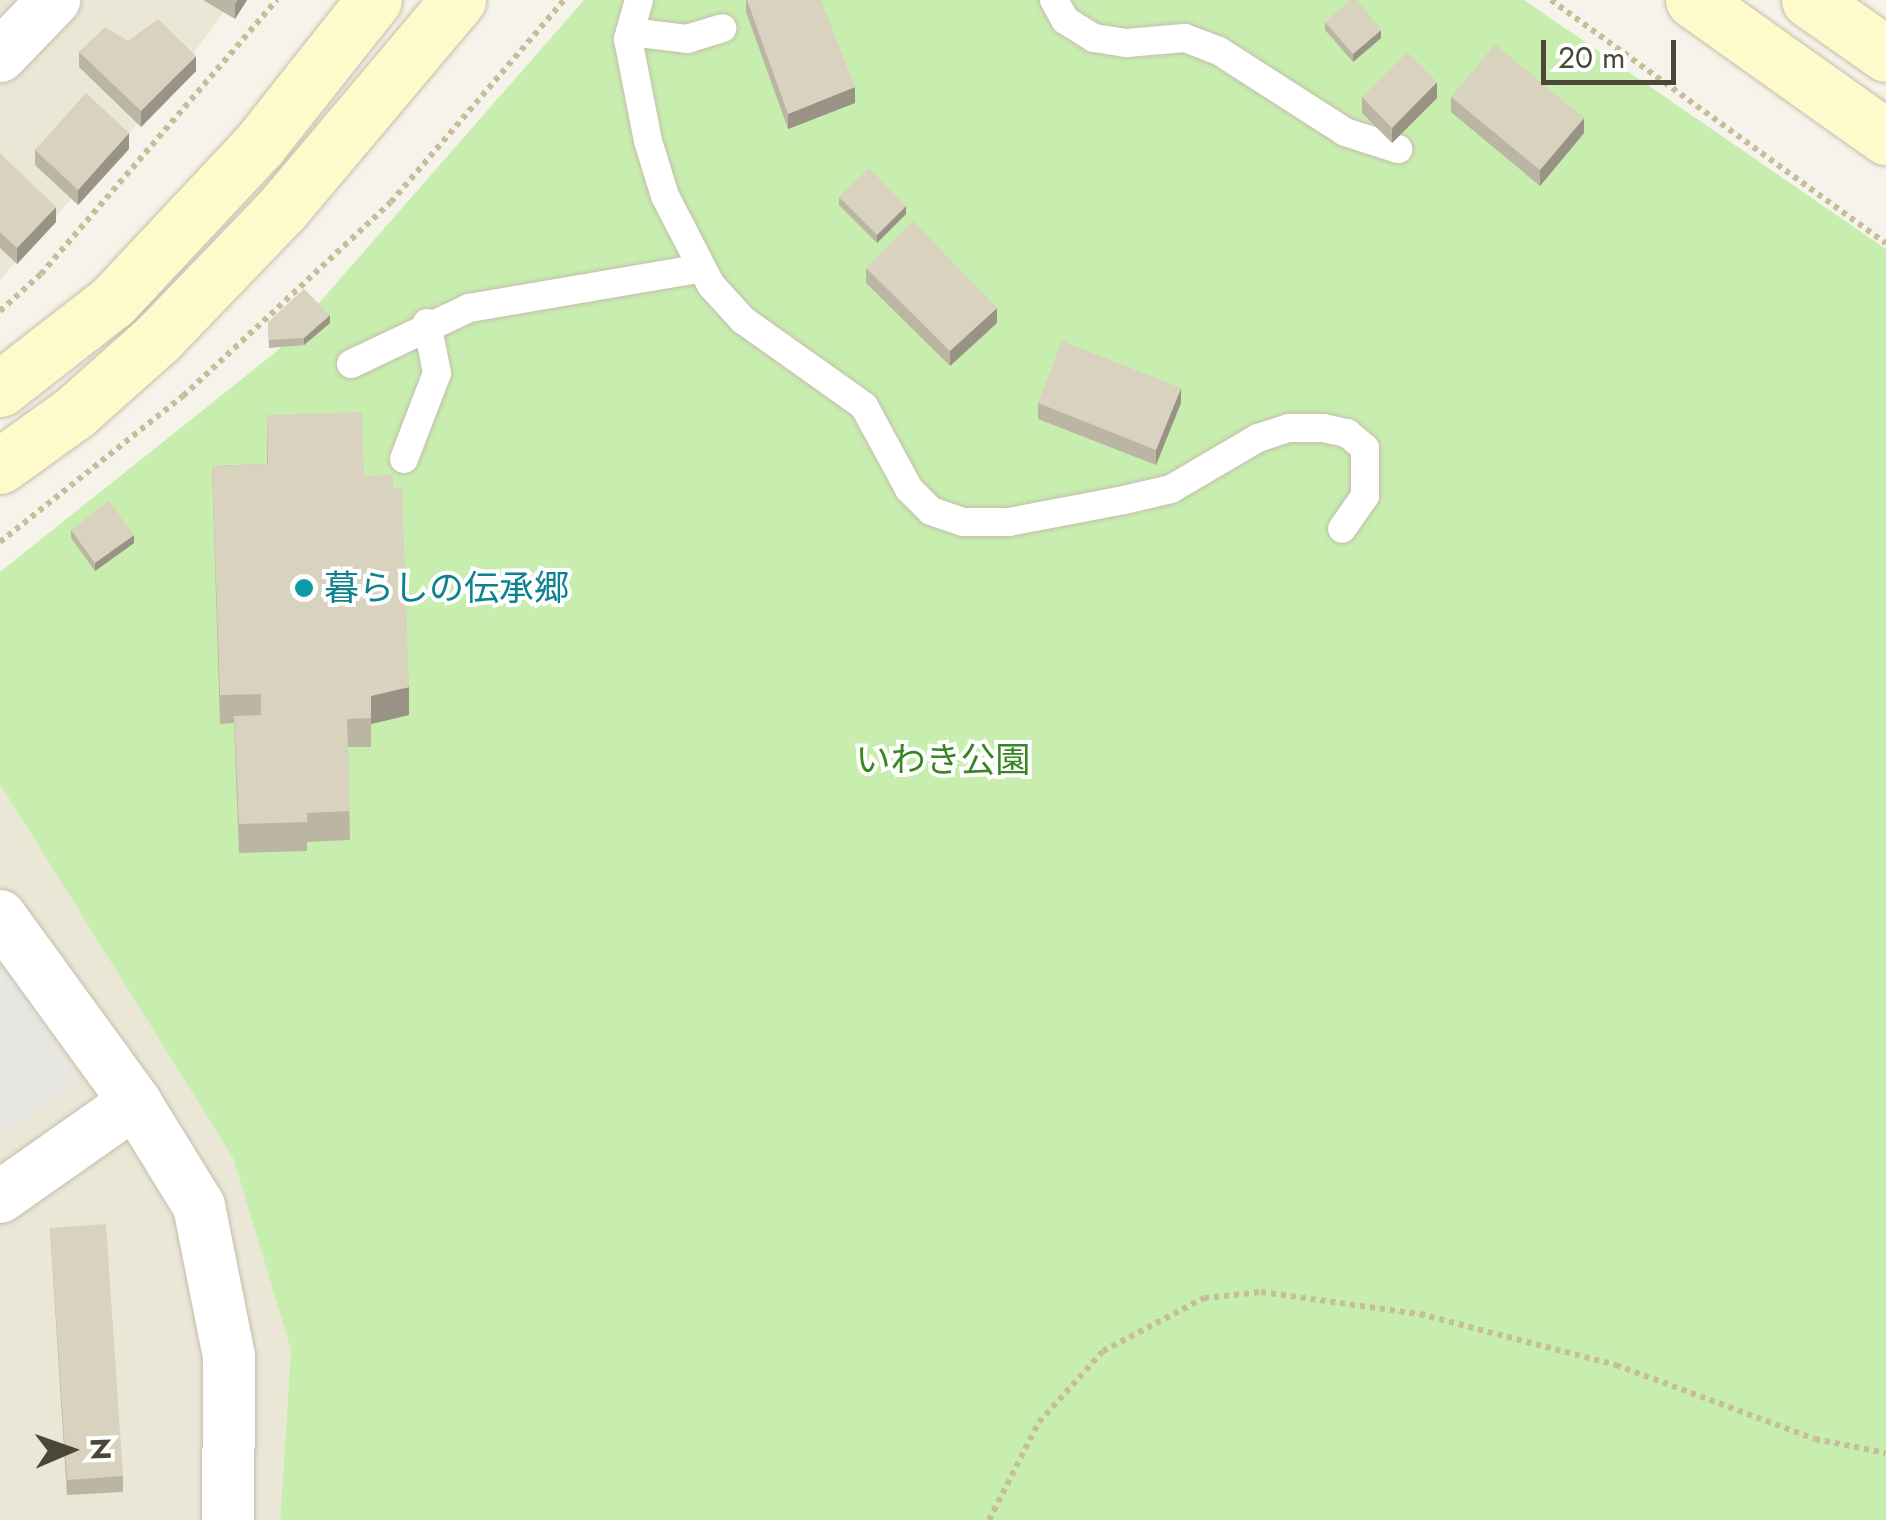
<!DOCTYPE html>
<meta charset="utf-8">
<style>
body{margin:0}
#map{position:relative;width:1886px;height:1520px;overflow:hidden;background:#f6f4ea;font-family:Jost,"Noto Sans JP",sans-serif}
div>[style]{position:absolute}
.residential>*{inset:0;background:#ebe7d7}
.green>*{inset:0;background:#c8eeaf}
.parking>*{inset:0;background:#e7e6e1}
.path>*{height:6px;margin-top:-3px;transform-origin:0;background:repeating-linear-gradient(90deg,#c6bd9b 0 5px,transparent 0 10px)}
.roads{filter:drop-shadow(0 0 2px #c3beab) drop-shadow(0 0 2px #c3beab)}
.lane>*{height:28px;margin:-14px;padding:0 14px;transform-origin:14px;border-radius:14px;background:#fff}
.street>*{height:52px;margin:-26px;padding:0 26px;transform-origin:26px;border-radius:26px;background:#fff}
.secondary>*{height:55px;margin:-27.5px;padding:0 27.5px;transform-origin:27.5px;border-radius:27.5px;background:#fffacb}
.wall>*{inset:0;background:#bbb5a3}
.shaded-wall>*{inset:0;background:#989385}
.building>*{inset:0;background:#d9d2be}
.dots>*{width:28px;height:28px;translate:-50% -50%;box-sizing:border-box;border:5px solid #fff;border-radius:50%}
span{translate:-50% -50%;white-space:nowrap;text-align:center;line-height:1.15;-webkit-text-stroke:8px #fff;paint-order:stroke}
.culture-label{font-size:35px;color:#0d838f}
.left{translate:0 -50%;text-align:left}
.park-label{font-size:35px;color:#398423}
.north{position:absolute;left:20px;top:1400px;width:100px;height:100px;-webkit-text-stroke:8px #fff;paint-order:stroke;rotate:88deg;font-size:28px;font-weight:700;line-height:40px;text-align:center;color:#4b4637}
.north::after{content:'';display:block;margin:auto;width:35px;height:45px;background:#4b4637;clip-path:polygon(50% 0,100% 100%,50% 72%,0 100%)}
.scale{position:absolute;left:1541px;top:40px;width:135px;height:45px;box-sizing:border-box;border:5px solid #4b4637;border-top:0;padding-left:12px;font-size:30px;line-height:35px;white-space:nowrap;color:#4b4637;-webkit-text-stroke:8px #fff;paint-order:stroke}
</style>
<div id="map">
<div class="residential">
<i style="clip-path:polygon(0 0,232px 0,168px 89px,0 280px)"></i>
<i style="clip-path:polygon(0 784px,233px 1158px,291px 1350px,280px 1520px,0 1520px)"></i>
</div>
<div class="green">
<i style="clip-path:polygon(584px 0,1524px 0,1886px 249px,1886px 1520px,280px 1520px,291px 1350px,233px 1158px,0 784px,0 572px,277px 351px)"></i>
</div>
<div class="parking">
<i style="clip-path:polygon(0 961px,81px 1081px,0 1137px)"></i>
</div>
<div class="path">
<i style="left:1551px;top:0;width:414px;rotate:36deg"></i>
<i style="left:0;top:311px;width:55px;rotate:-42.1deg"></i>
<i style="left:41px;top:274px;width:362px;rotate:-49.3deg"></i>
<i style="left:0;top:542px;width:234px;rotate:-38.6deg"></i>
<i style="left:183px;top:396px;width:284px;rotate:-43deg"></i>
<i style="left:391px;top:202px;width:266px;rotate:-49.4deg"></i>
<i style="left:989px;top:1520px;width:110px;rotate:-63deg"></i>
<i style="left:1039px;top:1422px;width:96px;rotate:-48deg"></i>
<i style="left:1103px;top:1351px;width:114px;rotate:-27.7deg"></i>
<i style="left:1204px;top:1298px;width:57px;rotate:-6deg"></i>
<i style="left:1261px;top:1292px;width:161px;rotate:7.9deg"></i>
<i style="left:1420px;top:1314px;width:203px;rotate:14.6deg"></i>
<i style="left:1616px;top:1365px;width:212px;rotate:20.4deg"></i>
<i style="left:1815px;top:1439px;width:72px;rotate:11.2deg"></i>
</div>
<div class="roads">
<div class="lane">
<i style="left:639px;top:0;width:41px;rotate:105.8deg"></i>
<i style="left:628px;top:39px;width:104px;rotate:78.9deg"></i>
<i style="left:648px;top:141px;width:58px;rotate:72.8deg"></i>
<i style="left:665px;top:196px;width:100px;rotate:62.7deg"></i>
<i style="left:711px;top:285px;width:47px;rotate:47.6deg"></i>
<i style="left:743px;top:320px;width:148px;rotate:35.4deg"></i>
<i style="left:864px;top:406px;width:94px;rotate:61.5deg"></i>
<i style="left:909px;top:489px;width:31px;rotate:45deg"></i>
<i style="left:931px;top:511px;width:34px;rotate:19deg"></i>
<i style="left:963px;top:522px;width:46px"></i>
<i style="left:1009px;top:522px;width:117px;rotate:-10.8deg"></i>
<i style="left:1124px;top:500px;width:48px;rotate:-13.2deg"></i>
<i style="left:1171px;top:489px;width:101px;rotate:-30.4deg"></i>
<i style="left:1258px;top:438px;width:33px;rotate:-18deg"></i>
<i style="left:1289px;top:428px;width:34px"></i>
<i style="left:1323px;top:428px;width:25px;rotate:12deg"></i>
<i style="left:1347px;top:433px;width:23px;rotate:40deg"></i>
<i style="left:1365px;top:448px;width:48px;rotate:90deg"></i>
<i style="left:1365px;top:496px;width:40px;rotate:124.9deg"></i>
<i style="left:1054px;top:0;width:23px;rotate:61deg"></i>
<i style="left:1065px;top:20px;width:34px;rotate:32deg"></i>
<i style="left:1094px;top:38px;width:33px;rotate:9deg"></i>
<i style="left:1127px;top:43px;width:58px;rotate:-4.9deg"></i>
<i style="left:1185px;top:38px;width:36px;rotate:21deg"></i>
<i style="left:1219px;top:51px;width:150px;rotate:32.7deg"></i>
<i style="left:1345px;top:132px;width:56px;rotate:17.8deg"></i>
<i style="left:630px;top:32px;width:57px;rotate:7deg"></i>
<i style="left:687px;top:39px;width:37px;rotate:-17deg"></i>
<i style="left:351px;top:364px;width:131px;rotate:-25.4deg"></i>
<i style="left:469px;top:308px;width:236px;rotate:-9.7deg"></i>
<i style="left:404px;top:459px;width:92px;rotate:-69deg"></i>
<i style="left:437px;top:373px;width:51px;rotate:-101.3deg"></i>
</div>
<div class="street">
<i style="left:0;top:56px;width:78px;rotate:-46deg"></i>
<i style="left:0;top:916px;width:230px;rotate:54deg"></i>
<i style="left:135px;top:1102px;width:122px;rotate:58.4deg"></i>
<i style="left:199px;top:1206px;width:153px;rotate:78.7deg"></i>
<i style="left:229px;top:1356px;width:164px;rotate:90.3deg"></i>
<i style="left:0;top:1197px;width:165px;rotate:-35.1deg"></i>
</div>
<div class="secondary">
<i style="left:1693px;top:0;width:237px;rotate:35.4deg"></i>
<i style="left:1809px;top:0;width:94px;rotate:35deg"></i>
<i style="left:0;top:389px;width:143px;rotate:-37.9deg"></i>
<i style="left:113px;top:301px;width:214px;rotate:-46.9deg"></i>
<i style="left:259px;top:145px;width:185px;rotate:-51.6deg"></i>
<i style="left:0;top:466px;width:92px;rotate:-35.8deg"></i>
<i style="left:75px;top:412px;width:110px;rotate:-41.7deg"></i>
<i style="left:157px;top:339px;width:182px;rotate:-46.1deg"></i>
<i style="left:283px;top:208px;width:272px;rotate:-49.9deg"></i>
</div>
</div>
<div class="wall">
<i style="clip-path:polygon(203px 0,247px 0,235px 19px)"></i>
<i style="clip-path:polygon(746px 0,821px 0,855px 103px,788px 129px,746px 12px)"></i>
<i style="clip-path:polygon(1325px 22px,1381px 38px,1353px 62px,1325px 30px)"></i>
<i style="clip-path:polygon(79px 52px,196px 71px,141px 127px,79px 67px)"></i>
<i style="clip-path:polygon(1362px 97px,1437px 98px,1392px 143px,1362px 113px)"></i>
<i style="clip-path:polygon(1451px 97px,1584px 133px,1540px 186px,1451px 112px)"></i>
<i style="clip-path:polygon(129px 149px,78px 205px,35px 165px,35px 150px)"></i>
<i style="clip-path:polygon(0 153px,56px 222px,17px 264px,0 248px)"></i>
<i style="clip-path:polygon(839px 197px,906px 214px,877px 243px,839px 205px)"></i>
<i style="clip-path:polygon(866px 268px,997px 323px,950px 366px,866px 283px)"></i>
<i style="clip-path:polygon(268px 322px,330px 323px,304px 345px,269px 348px)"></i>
<i style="clip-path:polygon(1038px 403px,1181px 403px,1156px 465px,1038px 419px)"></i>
<i style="clip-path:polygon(267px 415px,364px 476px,409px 715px,371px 724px,371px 747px,348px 747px,350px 840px,307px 842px,307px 851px,239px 853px,234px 723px,220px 724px,212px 466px,267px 464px)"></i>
<i style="clip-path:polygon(71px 530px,134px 543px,95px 571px,71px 538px)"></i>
<i style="clip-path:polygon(50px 1228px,123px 1476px,123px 1492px,67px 1495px)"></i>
</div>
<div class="shaded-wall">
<i style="clip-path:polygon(238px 0,247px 0,235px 19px,235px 4px)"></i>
<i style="clip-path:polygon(1381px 30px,1381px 38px,1353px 62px,1353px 54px)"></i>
<i style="clip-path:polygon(196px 56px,196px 71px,141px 127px,141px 111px)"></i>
<i style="clip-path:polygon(1437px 82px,1437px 98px,1392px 143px,1392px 128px)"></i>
<i style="clip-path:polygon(855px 87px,855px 103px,788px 129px,788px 114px)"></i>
<i style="clip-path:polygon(1584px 118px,1584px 133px,1540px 186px,1540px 170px)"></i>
<i style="clip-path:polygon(129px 133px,129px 149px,78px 205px,78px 190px)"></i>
<i style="clip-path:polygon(906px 206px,906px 214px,877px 243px,877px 235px)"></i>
<i style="clip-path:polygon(56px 207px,56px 222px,17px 264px,17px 248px)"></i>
<i style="clip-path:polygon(997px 308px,997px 323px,950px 366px,950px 351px)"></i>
<i style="clip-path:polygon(330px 315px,330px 323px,304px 345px,304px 338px)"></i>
<i style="clip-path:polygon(1181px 388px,1181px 403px,1156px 465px,1156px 450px)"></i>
<i style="clip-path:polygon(134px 535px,134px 543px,95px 571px,95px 563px)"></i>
<i style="clip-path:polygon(409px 687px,409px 715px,371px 724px,371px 696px)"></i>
</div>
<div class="building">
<i style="clip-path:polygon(747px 0,821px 0,855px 87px,788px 114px)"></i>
<i style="clip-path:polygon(1351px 0,1357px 0,1381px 30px,1353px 54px,1325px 22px)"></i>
<i style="clip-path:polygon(158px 19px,196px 56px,141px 111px,79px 52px,105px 27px,128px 41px)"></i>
<i style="clip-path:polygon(1495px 44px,1584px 118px,1540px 170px,1451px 97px)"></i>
<i style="clip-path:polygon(1407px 52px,1437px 82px,1392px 128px,1362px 97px)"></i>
<i style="clip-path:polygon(86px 93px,129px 133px,78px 190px,35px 150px)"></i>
<i style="clip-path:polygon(0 153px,56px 207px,17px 248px,0 232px)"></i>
<i style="clip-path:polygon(869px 168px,906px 206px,877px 235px,839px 197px)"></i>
<i style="clip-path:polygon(913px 221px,997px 308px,950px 351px,866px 268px)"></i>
<i style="clip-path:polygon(304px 289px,330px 315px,304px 338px,269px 340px,268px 322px)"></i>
<i style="clip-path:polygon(1062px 341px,1181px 388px,1156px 450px,1038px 403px)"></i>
<i style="clip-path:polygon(362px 412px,364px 476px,393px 475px,393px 488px,402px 487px,409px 687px,371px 696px,371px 718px,347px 719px,350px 811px,307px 813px,307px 822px,239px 824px,234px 716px,261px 715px,261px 694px,220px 695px,212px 466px,268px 464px,267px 415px)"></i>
<i style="clip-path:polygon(109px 501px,134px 535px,95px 563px,71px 530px)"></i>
<i style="clip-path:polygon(106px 1224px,123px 1476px,67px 1480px,50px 1228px)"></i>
</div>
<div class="dots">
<i style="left:304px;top:588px;background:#0f9aa8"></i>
</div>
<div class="culture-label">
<span class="left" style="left:324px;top:588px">暮らしの伝承郷</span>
</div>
<div class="park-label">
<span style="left:943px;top:760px">いわき公園</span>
</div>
<div class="north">N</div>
<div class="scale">20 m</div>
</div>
